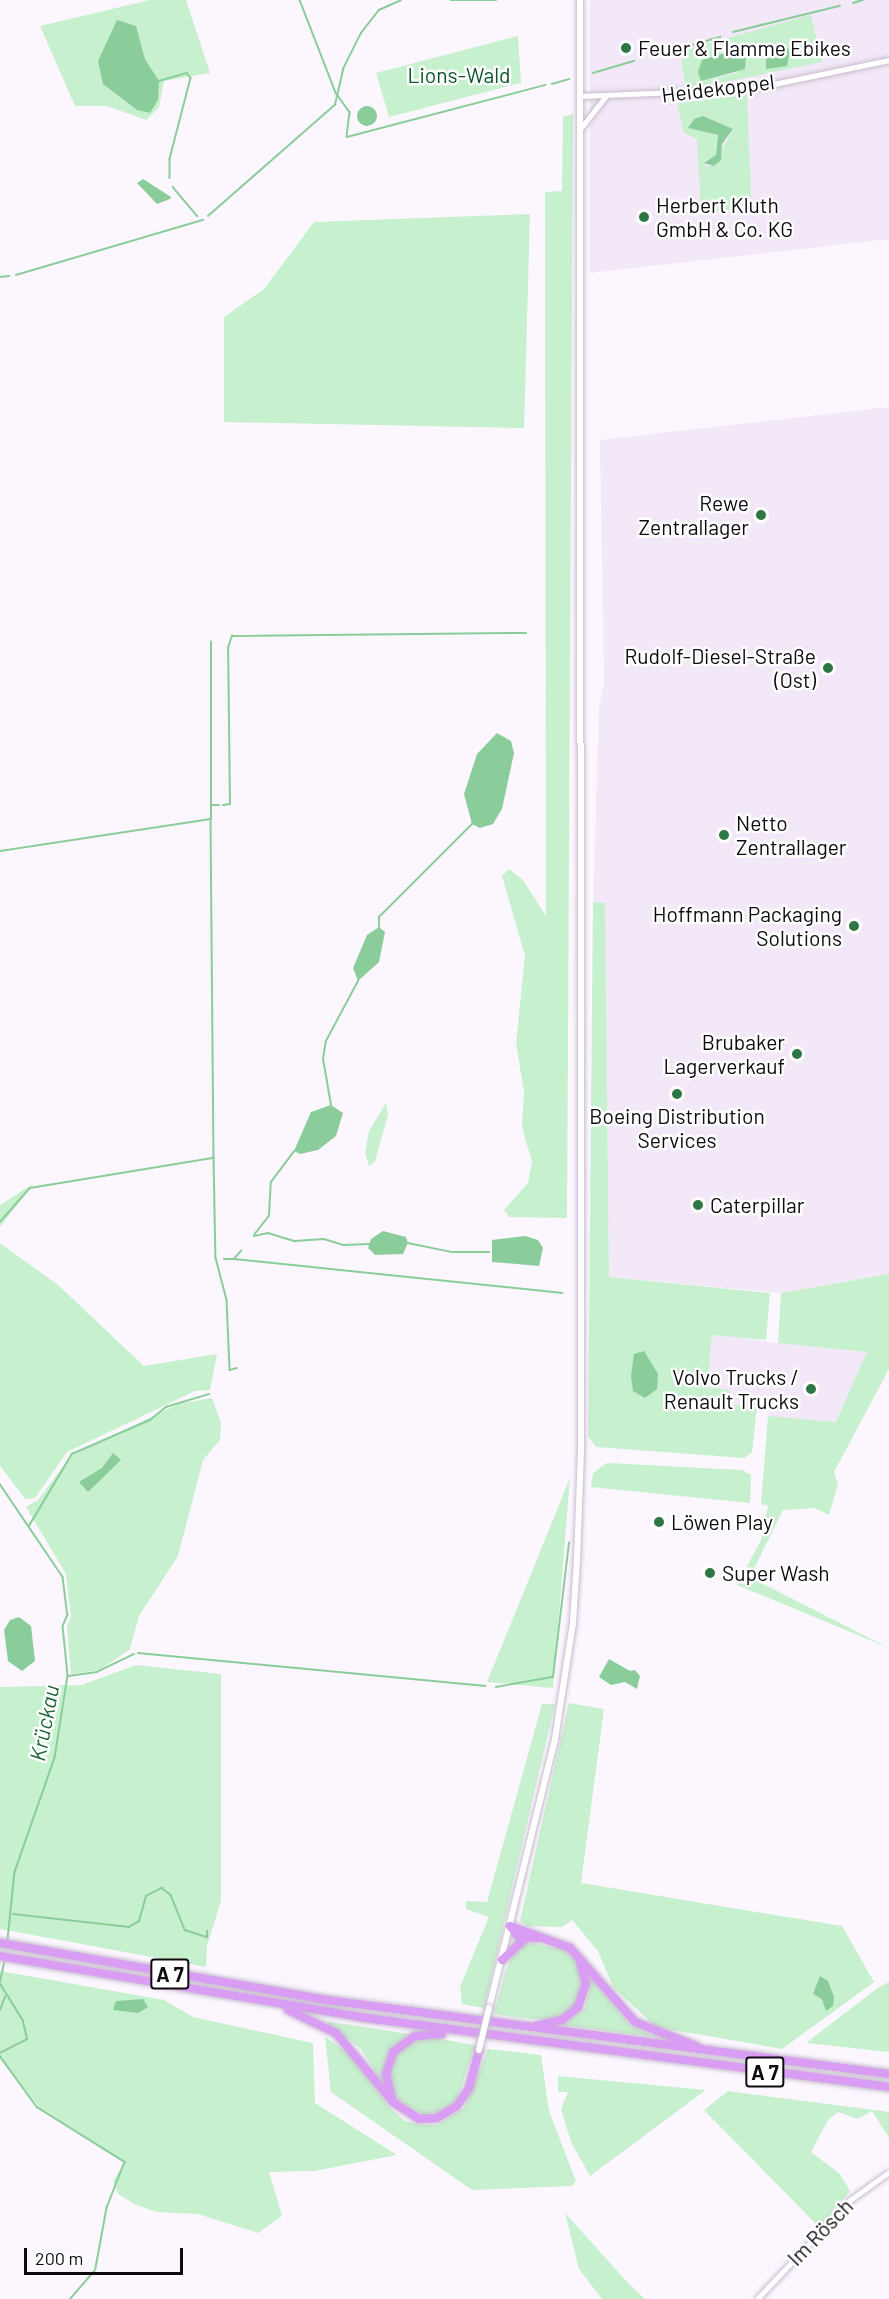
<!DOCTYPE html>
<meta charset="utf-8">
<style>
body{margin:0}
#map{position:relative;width:889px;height:2299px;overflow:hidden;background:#fcf7ff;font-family:Barlow,sans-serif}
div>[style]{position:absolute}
.built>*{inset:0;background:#f2e8f7}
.green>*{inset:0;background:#c6f0ce}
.water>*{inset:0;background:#8bcd9a}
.round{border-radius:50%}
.stream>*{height:1.5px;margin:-0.75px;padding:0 0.75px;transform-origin:0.75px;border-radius:0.75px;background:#8bcd9a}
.roads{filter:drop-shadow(0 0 2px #c8bcce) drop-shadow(0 0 2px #c8bcce)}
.tertiary>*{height:5px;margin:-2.5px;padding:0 2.5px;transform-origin:2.5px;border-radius:2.5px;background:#fff}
.secondary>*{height:6px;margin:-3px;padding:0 3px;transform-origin:3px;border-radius:3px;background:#fff}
.motorway>*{height:8px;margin:-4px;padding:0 4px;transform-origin:4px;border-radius:4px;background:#d99df4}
.bridges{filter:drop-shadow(0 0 2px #c8bcce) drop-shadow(0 0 2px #c8bcce)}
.secondary-bridge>*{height:6px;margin:-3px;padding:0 3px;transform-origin:3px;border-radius:3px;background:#fff}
.dots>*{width:16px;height:16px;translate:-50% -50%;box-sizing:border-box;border:3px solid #fff;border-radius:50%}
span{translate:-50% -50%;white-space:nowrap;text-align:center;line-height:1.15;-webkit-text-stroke:5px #fff;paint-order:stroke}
.shield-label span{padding:2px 4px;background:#fff;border:2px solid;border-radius:4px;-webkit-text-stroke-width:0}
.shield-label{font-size:20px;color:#0e0a10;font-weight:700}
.poi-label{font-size:21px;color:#0e0a10}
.left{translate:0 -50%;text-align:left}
.right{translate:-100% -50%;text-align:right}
.park-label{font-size:21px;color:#085527}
.street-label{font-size:21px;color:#0e0a10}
.water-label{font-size:22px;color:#226739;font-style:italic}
.scale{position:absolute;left:24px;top:2248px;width:159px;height:27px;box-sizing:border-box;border:3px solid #0e0a10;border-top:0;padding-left:8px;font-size:18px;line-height:21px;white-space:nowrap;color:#0e0a10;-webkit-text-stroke:4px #fff;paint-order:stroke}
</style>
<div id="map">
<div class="built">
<i style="clip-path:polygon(590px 0,889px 0,889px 239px,590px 273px)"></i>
<i style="clip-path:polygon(889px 407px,889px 1274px,781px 1293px,609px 1277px,605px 904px,593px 902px,599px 708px,604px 683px,600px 440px)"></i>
<i style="clip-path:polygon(712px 1334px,779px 1343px,868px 1352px,836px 1422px,768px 1416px,769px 1408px,705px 1402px)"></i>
</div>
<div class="green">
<i style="clip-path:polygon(evenodd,150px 0,186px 0,210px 73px,164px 81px,159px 107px,146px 120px,107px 106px,75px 106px,40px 26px,150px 0,117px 21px,136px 26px,145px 59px,159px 81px,109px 38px,117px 21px)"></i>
<i style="clip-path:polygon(evenodd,811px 15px,822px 62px,686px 90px,680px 51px,811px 15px,739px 49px,746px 56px,736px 73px,701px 81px,720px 54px,739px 49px)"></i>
<i style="clip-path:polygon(518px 36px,521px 83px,389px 117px,376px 73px)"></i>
<i style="clip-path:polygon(evenodd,747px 95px,751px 197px,742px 198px,743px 208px,701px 213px,697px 139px,684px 133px,677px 103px,747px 95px,703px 116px,733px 129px,714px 166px,705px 166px,705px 161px,715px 156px,718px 135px,688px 128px,693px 119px,703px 116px)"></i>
<i style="clip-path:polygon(573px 114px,567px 1218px,509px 1217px,504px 1210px,528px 1183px,532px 1162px,522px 1127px,524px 1092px,516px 1043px,525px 956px,502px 876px,509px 869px,523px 880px,546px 916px,545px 200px,545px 192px,562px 191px,563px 117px)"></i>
<i style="clip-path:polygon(530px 214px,524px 428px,224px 422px,224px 317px,264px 289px,314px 222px)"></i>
<i style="clip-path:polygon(593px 902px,605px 903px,609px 1277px,770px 1293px,766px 1340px,712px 1335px,707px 1387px,730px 1390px,729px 1402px,706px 1402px,757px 1407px,752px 1452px,744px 1458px,596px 1447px,588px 1436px)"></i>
<i style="clip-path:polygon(386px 1103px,388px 1115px,375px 1161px,369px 1166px,365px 1153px,369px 1131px)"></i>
<i style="clip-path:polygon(34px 1183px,0 1227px,0 1205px)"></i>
<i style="clip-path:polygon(0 1243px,58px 1285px,144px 1366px,217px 1354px,210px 1390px,195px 1391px,67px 1452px,35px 1498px,25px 1499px,0 1466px)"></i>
<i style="clip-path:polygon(889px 1274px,889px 1369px,834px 1472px,838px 1484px,829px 1515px,815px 1508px,783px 1510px,750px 1577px,889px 1648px,737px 1585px,761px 1540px,768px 1506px,761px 1504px,768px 1416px,836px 1422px,867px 1352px,778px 1343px,781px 1293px)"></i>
<i style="clip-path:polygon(212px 1398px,221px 1423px,220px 1440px,203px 1460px,178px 1556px,139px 1616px,130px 1649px,100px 1670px,71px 1674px,67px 1626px,71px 1617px,66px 1574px,26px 1507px,38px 1500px,71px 1456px,178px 1404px)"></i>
<i style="clip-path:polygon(607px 1463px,742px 1470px,751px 1475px,750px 1503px,591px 1487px,593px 1473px)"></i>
<i style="clip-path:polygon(570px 1478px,553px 1688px,487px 1682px)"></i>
<i style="clip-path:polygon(136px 1665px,221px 1674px,221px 1901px,207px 1946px,206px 1967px,0 1929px,0 1687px,82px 1685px)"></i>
<i style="clip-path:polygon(569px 1703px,604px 1709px,581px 1883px,842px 1926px,874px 1982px,782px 2049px,656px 2027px,613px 1987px,598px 1951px,572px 1920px,562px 1927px,527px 1926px,520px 1921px)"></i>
<i style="clip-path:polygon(542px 1704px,555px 1704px,484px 2008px,462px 2004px,460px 1987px,489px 1917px,466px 1909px,466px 1901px,487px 1902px)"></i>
<i style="clip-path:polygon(526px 1942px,564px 1950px,577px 1962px,584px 1977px,582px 1996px,572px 2012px,559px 2018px,531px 2019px,494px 2014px,505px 1972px,517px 1946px)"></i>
<i style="clip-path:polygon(0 1971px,164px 2000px,193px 2017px,313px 2043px,315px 2103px,397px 2155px,314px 2171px,269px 2172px,282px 2216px,258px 2233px,198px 2214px,157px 2212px,136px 2205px,118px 2194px,113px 2181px,125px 2162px,38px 2106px,0 2058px)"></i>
<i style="clip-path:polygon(589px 1976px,630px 2025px,659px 2038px,563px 2025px,585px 2008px,591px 1985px)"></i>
<i style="clip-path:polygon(889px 1982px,889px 2052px,806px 2043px,879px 1987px)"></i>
<i style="clip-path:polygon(325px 2021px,410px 2034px,387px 2053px,382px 2082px,361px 2049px)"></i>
<i style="clip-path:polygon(325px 2037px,354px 2057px,389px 2107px,405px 2121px,423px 2125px,437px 2125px,464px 2108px,488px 2049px,541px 2055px,549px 2111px,576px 2181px,572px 2186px,472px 2190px,331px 2092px)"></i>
<i style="clip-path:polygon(430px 2037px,475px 2045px,457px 2100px,444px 2111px,423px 2115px,394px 2097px,388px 2077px,398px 2050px,415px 2039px)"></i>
<i style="clip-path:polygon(558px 2076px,706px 2090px,590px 2176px,571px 2142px,561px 2109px,568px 2092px,558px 2092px)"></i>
<i style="clip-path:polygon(728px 2091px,889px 2112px,889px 2138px,872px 2111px,858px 2119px,838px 2112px,828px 2120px,811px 2152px,840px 2174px,850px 2191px,820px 2228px,704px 2110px)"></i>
<i style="clip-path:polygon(565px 2213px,629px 2284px,645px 2299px,602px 2299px,579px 2269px)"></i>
</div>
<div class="water">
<i style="clip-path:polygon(117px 20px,136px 26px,145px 59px,159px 81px,158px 100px,150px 113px,137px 110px,103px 84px,98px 61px)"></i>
<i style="clip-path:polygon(783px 43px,790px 51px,787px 66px,766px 69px,766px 56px)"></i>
<i style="clip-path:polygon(738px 49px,746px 56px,745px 69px,701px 81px,698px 72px,702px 60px)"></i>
<i class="round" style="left:357px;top:106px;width:20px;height:20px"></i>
<i style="clip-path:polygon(703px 116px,733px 129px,722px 144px,721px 160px,714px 166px,704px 163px,716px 155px,718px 135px,688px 128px,694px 119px)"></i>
<i style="clip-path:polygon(143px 179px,171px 197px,170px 199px,157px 204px,137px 183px)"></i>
<i style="clip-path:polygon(497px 733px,511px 741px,514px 753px,502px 809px,493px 824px,480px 828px,472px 824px,464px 794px,477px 754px)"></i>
<i style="clip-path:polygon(379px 927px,385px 932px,379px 962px,358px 981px,353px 968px,367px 935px)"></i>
<i style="clip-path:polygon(331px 1105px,343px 1113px,336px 1136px,318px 1150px,300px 1154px,294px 1151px,311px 1112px)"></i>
<i style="clip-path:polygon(383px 1231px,406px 1237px,408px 1243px,403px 1254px,375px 1255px,368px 1248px,371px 1239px)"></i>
<i style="clip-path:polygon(525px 1236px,538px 1240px,543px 1248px,539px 1266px,492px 1262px,492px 1240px)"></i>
<i style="clip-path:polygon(644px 1351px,658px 1374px,657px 1389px,645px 1398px,633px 1391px,631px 1376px,634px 1354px)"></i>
<i style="clip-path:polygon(113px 1453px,121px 1460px,88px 1492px,79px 1482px,102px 1468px)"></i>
<i style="clip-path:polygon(19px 1617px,31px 1626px,35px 1661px,22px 1671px,8px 1661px,4px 1630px,10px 1620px)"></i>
<i style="clip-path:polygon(609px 1659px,630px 1671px,635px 1670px,640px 1676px,637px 1689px,625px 1682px,611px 1685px,599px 1677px)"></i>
<i style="clip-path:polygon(820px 1976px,828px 1981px,834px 1997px,833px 2006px,826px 2011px,822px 1999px,813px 1994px)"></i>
<i style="clip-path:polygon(143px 1999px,148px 2007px,138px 2013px,113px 2010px,116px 2001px)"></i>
</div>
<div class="stream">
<i style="left:300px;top:0;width:100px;rotate:68.8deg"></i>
<i style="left:336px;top:93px;width:24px;rotate:54deg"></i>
<i style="left:350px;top:112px;width:25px;rotate:97deg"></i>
<i style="left:347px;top:137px;width:205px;rotate:-14.7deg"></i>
<i style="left:451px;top:0;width:45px"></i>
<i style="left:853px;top:3px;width:10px;rotate:-17deg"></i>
<i style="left:733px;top:32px;width:110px;rotate:-13.7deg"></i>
<i style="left:657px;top:55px;width:66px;rotate:-15.9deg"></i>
<i style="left:593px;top:73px;width:43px;rotate:-16.3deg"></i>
<i style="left:159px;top:81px;width:29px;rotate:-16deg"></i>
<i style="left:187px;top:73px;width:6px;rotate:51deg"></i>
<i style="left:191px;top:78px;width:84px;rotate:104.5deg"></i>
<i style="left:170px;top:159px;width:19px;rotate:90deg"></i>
<i style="left:552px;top:84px;width:18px;rotate:-16deg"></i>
<i style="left:173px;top:187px;width:38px;rotate:50deg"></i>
<i style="left:208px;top:216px;width:169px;rotate:-41.2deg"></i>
<i style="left:335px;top:105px;width:37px;rotate:-77deg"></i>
<i style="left:343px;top:69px;width:40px;rotate:-63.4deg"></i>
<i style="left:361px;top:33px;width:29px;rotate:-52deg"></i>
<i style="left:379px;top:10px;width:24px;rotate:-24deg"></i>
<i style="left:16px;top:275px;width:195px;rotate:-16.4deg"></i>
<i style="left:0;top:277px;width:9px;rotate:-6deg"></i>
<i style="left:211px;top:805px;width:8px"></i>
<i style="left:223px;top:805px;width:7px;rotate:-8deg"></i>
<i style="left:230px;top:804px;width:156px;rotate:-90.7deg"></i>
<i style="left:228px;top:648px;width:13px;rotate:-72deg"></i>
<i style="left:232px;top:636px;width:294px;rotate:-0.6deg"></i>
<i style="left:211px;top:819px;width:338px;rotate:89.5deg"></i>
<i style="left:0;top:851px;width:213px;rotate:-8.6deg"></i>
<i style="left:211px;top:819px;width:177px;rotate:-90deg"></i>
<i style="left:379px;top:927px;width:10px;rotate:-90deg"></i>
<i style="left:379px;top:917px;width:132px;rotate:-45deg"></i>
<i style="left:331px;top:1105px;width:47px;rotate:-99.9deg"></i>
<i style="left:323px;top:1059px;width:18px;rotate:-81deg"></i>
<i style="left:326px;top:1041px;width:68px;rotate:-61.9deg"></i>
<i style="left:0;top:1222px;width:45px;rotate:-48.6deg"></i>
<i style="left:30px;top:1188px;width:186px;rotate:-9.3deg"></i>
<i style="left:214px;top:1158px;width:100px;rotate:88.9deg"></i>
<i style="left:216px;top:1258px;width:43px;rotate:75.3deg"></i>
<i style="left:227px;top:1300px;width:70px;rotate:87.5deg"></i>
<i style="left:230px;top:1370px;width:7px;rotate:-16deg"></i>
<i style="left:254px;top:1235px;width:24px;rotate:-52deg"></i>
<i style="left:269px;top:1216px;width:34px;rotate:-87deg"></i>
<i style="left:271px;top:1182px;width:39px;rotate:-53deg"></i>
<i style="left:254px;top:1236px;width:14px;rotate:-12deg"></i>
<i style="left:268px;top:1233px;width:28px;rotate:17deg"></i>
<i style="left:295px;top:1241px;width:29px;rotate:-4deg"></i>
<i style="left:324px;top:1239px;width:21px;rotate:17deg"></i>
<i style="left:344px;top:1245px;width:25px;rotate:-2deg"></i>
<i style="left:408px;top:1243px;width:45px;rotate:11.6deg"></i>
<i style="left:452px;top:1252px;width:37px"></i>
<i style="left:224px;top:1259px;width:10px"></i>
<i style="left:234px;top:1259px;width:11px;rotate:-49deg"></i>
<i style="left:234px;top:1259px;width:330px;rotate:5.9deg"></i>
<i style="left:0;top:1484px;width:112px;rotate:55.9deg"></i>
<i style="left:63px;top:1577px;width:38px;rotate:83deg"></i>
<i style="left:68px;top:1615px;width:12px;rotate:114deg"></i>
<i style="left:63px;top:1626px;width:50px;rotate:84.3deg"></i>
<i style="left:68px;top:1676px;width:83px;rotate:99deg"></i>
<i style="left:55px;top:1758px;width:121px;rotate:109.3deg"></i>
<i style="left:15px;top:1872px;width:68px;rotate:95.9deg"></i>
<i style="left:29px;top:1526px;width:84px;rotate:-59.2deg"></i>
<i style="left:72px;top:1454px;width:85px;rotate:-23.6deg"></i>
<i style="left:150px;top:1420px;width:21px;rotate:-39deg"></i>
<i style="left:166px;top:1407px;width:45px;rotate:-16.8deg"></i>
<i style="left:138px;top:1653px;width:349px;rotate:5.4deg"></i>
<i style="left:68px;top:1676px;width:29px;rotate:-8deg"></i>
<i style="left:97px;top:1672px;width:41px;rotate:-25.9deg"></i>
<i style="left:496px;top:1687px;width:58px;rotate:-10deg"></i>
<i style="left:553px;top:1677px;width:135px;rotate:-83.2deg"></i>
<i style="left:13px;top:1914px;width:117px;rotate:6.4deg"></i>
<i style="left:129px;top:1927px;width:12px;rotate:-31deg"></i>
<i style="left:139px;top:1921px;width:26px;rotate:-74deg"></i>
<i style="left:146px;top:1896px;width:18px;rotate:-27deg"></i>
<i style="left:162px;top:1888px;width:11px;rotate:38deg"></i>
<i style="left:171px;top:1895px;width:38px;rotate:68deg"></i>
<i style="left:185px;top:1930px;width:23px;rotate:18deg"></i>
<i style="left:207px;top:1937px;width:6px;rotate:-90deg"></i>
<i style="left:0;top:1982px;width:24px;rotate:-78deg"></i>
<i style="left:0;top:2010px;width:14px;rotate:-69deg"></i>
<i style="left:0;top:2053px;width:30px;rotate:-27deg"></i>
<i style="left:27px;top:2039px;width:18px;rotate:-103deg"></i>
<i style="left:23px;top:2021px;width:44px;rotate:-121.9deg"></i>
<i style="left:0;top:2056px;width:63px;rotate:54deg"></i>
<i style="left:37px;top:2107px;width:104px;rotate:32deg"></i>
<i style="left:125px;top:2162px;width:49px;rotate:111.4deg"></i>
<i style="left:107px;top:2208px;width:61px;rotate:100.4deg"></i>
<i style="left:70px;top:2299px;width:38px;rotate:-49deg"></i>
</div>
<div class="roads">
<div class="tertiary">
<i style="left:580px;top:96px;width:170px;rotate:-2.4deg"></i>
<i style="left:750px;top:89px;width:142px;rotate:-11.8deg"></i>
<i style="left:580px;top:129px;width:41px;rotate:-52deg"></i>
<i style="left:757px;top:2299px;width:136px;rotate:-46.8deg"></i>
<i style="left:850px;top:2200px;width:48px;rotate:-35.7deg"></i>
</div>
<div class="secondary">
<i style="left:489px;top:2008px;width:277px;rotate:-76.2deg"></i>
<i style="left:555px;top:1739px;width:117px;rotate:-81.2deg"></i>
<i style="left:573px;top:1623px;width:63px;rotate:-86.4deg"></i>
<i style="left:577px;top:1560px;width:111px;rotate:-87.9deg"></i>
<i style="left:581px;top:1449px;width:1449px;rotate:-90.04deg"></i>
</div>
<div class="motorway">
<i style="left:510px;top:1926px;width:64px;rotate:20.1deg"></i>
<i style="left:570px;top:1948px;width:98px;rotate:48.7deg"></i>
<i style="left:635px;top:2022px;width:66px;rotate:21.5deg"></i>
<i style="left:510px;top:1926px;width:14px;rotate:51deg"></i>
<i style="left:519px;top:1937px;width:18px;rotate:3deg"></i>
<i style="left:0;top:1943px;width:332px;rotate:9.9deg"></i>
<i style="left:327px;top:2000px;width:567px;rotate:7.5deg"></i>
<i style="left:0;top:1956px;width:364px;rotate:9.6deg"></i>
<i style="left:359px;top:2017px;width:535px;rotate:7.52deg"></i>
<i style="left:502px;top:1960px;width:33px;rotate:-43deg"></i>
<i style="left:288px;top:2010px;width:53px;rotate:25.6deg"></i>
<i style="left:336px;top:2033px;width:89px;rotate:50.4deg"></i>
<i style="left:393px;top:2102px;width:31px;rotate:33deg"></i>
<i style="left:419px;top:2119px;width:18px;rotate:-3deg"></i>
<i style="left:437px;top:2118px;width:23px;rotate:-31deg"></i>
<i style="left:457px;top:2106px;width:22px;rotate:-56deg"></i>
<i style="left:469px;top:2088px;width:39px;rotate:-75deg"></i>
<i style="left:535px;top:2026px;width:28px;rotate:-13deg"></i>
<i style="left:562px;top:2020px;width:21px;rotate:-39deg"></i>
<i style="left:578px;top:2007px;width:24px;rotate:-71deg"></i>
<i style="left:586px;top:1984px;width:27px;rotate:-105deg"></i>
<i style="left:392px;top:2099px;width:26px;rotate:-103deg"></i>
<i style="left:386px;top:2074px;width:23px;rotate:-72deg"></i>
<i style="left:393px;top:2052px;width:27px;rotate:-36deg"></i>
<i style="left:415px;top:2036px;width:27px;rotate:-4deg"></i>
</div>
</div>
<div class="bridges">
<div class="secondary-bridge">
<i style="left:479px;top:2050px;width:43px;rotate:-76.6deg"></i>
</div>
</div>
<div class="dots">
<i style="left:626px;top:48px;background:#2d7744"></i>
<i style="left:644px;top:217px;background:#2d7744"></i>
<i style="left:761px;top:515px;background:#2d7744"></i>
<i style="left:828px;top:668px;background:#2d7744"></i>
<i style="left:724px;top:835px;background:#2d7744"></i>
<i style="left:854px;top:926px;background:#2d7744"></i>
<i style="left:797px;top:1054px;background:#2d7744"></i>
<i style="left:677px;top:1094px;background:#2d7744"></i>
<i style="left:698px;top:1205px;background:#2d7744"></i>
<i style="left:811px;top:1389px;background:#2d7744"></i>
<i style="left:659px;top:1522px;background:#2d7744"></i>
<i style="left:710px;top:1573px;background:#2d7744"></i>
</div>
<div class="shield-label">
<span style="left:170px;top:1974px">A 7</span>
<span style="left:765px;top:2072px">A 7</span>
</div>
<div class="poi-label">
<span class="left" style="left:638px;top:48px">Feuer &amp; Flamme Ebikes</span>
<span class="left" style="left:656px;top:217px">Herbert Kluth<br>GmbH &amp; Co. KG</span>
<span class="right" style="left:749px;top:515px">Rewe<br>Zentrallager</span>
<span class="right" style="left:816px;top:668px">Rudolf-Diesel-Straße<br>(Ost)</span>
<span class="left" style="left:736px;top:835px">Netto<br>Zentrallager</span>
<span class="right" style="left:842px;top:926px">Hoffmann Packaging<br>Solutions</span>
<span class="right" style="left:785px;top:1054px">Brubaker<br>Lagerverkauf</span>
<span style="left:677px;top:1128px">Boeing Distribution<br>Services</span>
<span class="left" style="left:710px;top:1205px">Caterpillar</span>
<span class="right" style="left:799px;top:1389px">Volvo Trucks /<br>Renault Trucks</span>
<span class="left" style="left:671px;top:1522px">Löwen Play</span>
<span class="left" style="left:722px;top:1573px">Super Wash</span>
</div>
<div class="park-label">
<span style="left:459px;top:75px">Lions-Wald</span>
</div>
<div class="street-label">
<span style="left:718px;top:88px;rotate:-7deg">Heidekoppel</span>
<span style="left:820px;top:2232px;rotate:-46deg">Im Rösch</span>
</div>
<div class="water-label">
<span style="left:44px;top:1723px;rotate:-79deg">Krückau</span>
</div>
<div class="scale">200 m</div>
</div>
